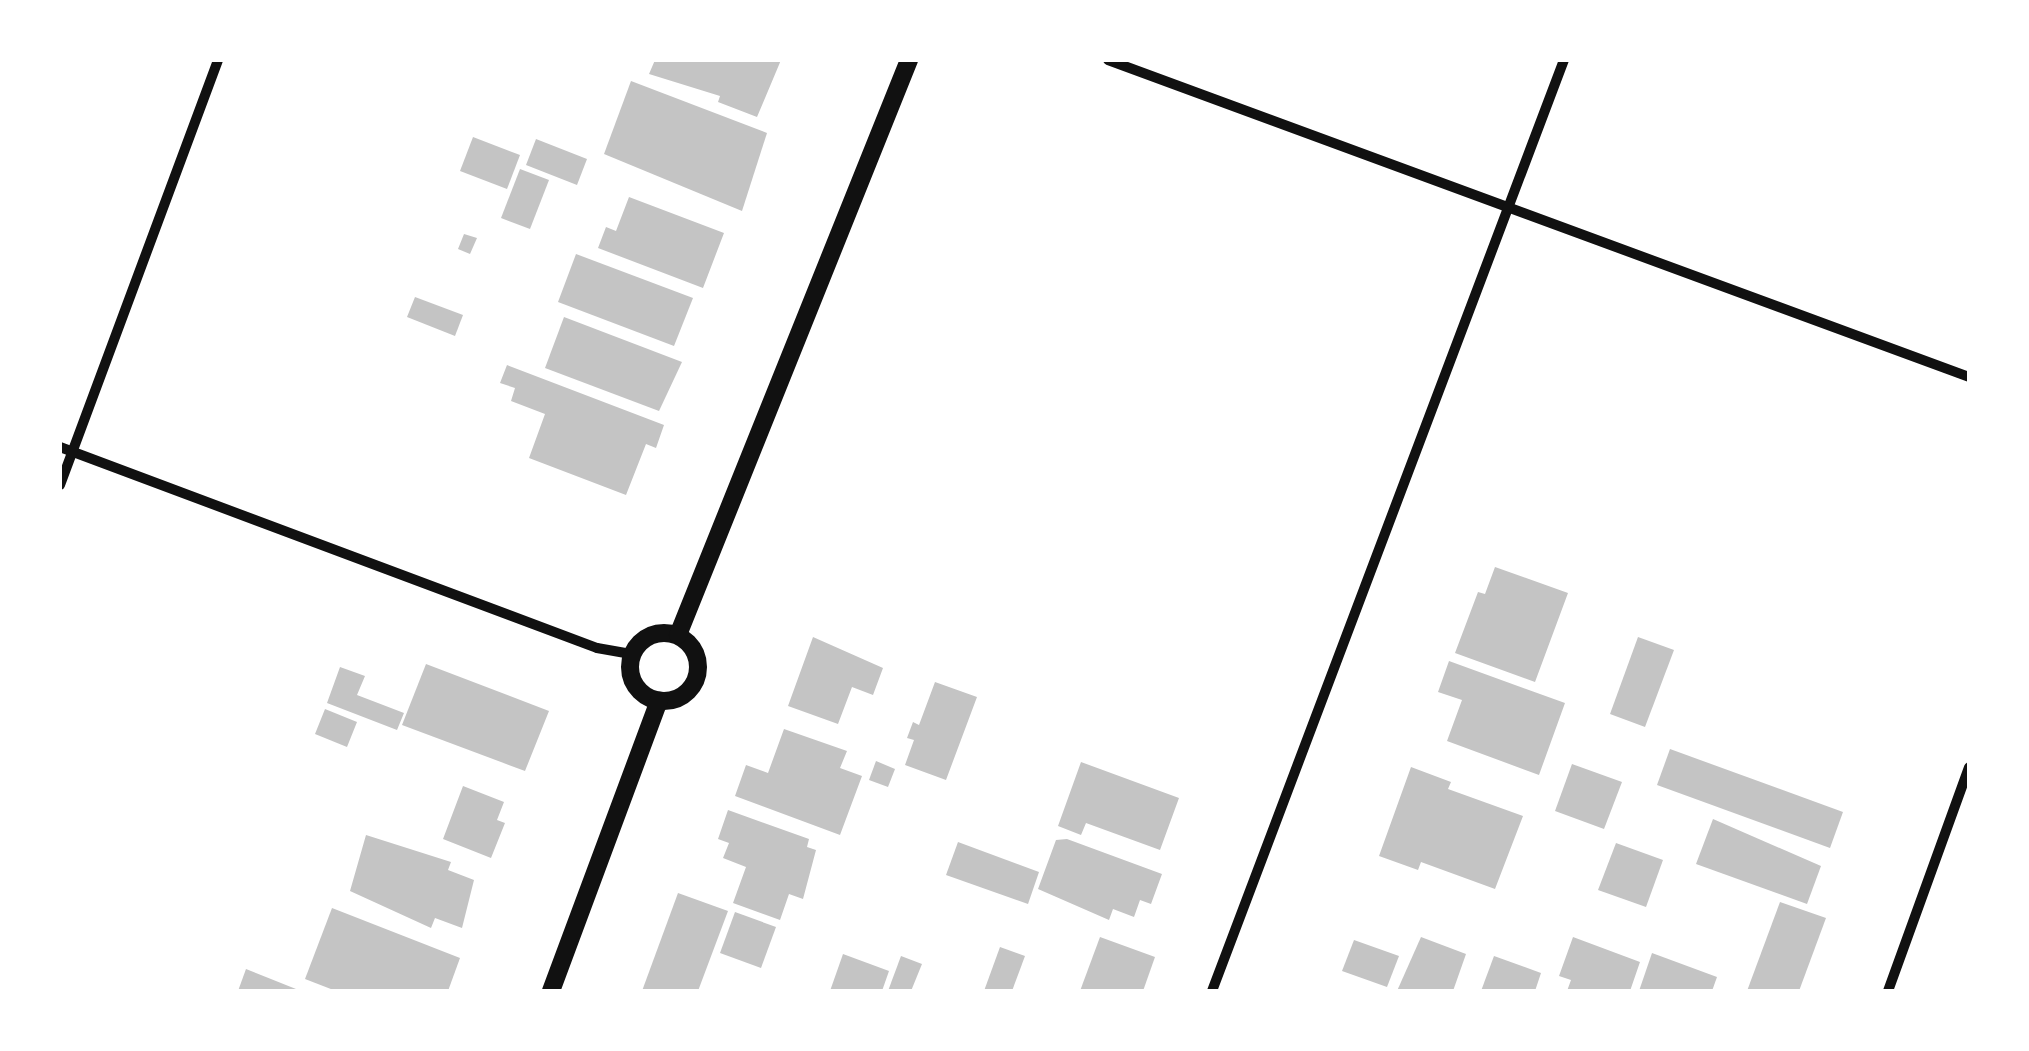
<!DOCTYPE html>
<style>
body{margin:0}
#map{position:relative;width:2029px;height:1051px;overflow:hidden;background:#fff;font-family:Cabin,sans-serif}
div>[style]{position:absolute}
.building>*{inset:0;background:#c4c4c4}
.minor>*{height:10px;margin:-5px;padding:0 5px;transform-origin:5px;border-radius:5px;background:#111}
.tertiary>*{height:18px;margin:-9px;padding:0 9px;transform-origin:9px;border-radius:9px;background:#111}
.tertiary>.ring{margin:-9px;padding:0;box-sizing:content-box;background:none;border:18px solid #111;border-radius:50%}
span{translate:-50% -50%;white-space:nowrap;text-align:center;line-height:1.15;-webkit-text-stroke:10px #fff;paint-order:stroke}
.frame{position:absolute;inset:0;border:62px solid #fff;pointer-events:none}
</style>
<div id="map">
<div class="building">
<i style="clip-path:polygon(655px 60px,781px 60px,757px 117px,718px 102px,720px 96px,649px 74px)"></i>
<i style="clip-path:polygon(631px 81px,767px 133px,742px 211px,604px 154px)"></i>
<i style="clip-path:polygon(473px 137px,520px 155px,507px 189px,460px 171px)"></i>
<i style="clip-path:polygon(536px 139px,587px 159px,577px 185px,526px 165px)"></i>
<i style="clip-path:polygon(520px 169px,549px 180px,530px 229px,501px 218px)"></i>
<i style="clip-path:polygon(629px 197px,724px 233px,703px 288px,598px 248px,606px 227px,616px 231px)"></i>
<i style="clip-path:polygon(464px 234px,477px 238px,470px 254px,458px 249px)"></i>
<i style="clip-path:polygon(576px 254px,693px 298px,674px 346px,558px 302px)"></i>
<i style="clip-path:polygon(415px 297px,463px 315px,455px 336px,407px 317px)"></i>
<i style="clip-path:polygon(564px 317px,682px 362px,659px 411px,545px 368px)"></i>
<i style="clip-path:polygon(507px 365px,664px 425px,656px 448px,646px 444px,626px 495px,529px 458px,545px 414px,511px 401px,515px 388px,500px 383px)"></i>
<i style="clip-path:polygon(1495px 567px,1568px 593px,1535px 682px,1455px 653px,1478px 592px,1485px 594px)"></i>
<i style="clip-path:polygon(813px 637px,883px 668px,873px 695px,852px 687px,838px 724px,788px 706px)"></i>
<i style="clip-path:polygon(1638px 637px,1674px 650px,1645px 727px,1610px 714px)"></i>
<i style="clip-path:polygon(1449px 661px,1565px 703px,1539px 775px,1447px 741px,1462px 700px,1438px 692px)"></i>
<i style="clip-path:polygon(426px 664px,549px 711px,525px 771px,402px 725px)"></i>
<i style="clip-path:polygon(340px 667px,365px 676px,357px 695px,404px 713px,397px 730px,327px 703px)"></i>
<i style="clip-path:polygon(935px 682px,977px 697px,946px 780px,905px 765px,914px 740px,907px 738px,913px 722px,919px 725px)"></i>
<i style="clip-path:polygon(325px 709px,357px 722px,347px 747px,315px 734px)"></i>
<i style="clip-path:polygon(784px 729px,847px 751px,840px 768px,862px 776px,840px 835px,735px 796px,746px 765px,768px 773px)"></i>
<i style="clip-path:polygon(1670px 749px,1843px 812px,1830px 848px,1657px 785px)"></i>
<i style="clip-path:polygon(876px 761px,895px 769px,888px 787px,869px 780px)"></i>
<i style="clip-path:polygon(1081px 762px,1179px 798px,1160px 850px,1086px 823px,1081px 835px,1058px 826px)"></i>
<i style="clip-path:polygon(1572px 764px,1622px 782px,1604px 829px,1555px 811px)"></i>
<i style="clip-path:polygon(1411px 767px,1451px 782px,1448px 789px,1523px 816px,1495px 889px,1421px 862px,1418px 870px,1379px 856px)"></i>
<i style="clip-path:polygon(463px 786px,504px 802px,497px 820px,505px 823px,491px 858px,443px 839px)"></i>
<i style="clip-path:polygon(728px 810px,809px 839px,807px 847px,816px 850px,803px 899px,789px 894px,780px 920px,733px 903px,746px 867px,723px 858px,729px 843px,718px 839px)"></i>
<i style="clip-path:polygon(1713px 819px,1821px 866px,1807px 904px,1696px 864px)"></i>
<i style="clip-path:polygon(366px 835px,451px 862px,448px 870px,474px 880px,462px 928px,435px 918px,431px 928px,350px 891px)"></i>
<i style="clip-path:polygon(1067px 839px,1162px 874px,1151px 904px,1140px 900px,1134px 917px,1113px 909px,1109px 920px,1038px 889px,1056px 840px)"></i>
<i style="clip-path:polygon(958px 842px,1039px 872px,1028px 904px,946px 875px)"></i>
<i style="clip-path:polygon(1616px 843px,1663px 860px,1646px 907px,1598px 890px)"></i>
<i style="clip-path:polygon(678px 893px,728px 911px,698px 991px,642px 991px)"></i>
<i style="clip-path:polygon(1780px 902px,1826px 918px,1799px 991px,1747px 991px)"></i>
<i style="clip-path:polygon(332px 908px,460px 958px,448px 991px,336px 991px,305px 979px)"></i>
<i style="clip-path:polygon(735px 912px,776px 927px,761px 968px,720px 953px)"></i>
<i style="clip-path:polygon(1100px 937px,1155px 957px,1143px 991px,1080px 991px)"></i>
<i style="clip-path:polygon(1421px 937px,1466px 954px,1453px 991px,1397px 991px)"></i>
<i style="clip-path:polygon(1573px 937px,1640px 962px,1630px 991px,1567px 991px,1571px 980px,1559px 976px)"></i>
<i style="clip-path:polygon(1354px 940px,1399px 956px,1387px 987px,1342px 971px)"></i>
<i style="clip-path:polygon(1000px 947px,1025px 956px,1012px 991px,984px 991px)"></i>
<i style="clip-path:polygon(1652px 953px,1717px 977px,1712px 991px,1639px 991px)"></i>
<i style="clip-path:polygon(843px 954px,889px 971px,882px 991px,830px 991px)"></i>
<i style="clip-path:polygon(901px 956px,922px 964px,911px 991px,888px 991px)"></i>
<i style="clip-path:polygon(1494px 956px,1541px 973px,1535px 991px,1481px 991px)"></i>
<i style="clip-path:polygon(246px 969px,301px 991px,238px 991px)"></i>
</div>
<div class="minor">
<i style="left:1108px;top:60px;width:918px;rotate:20.21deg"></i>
<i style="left:60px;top:447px;width:573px;rotate:20.52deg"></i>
<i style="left:597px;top:648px;width:36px;rotate:10deg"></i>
<i style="left:60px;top:485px;width:453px;rotate:-69.6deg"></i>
<i style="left:1212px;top:991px;width:995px;rotate:-69.29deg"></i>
<i style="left:1888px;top:991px;width:238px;rotate:-70.1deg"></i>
</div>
<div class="tertiary">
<i class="ring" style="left:630px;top:633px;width:50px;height:50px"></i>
<i style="left:678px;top:635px;width:620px;rotate:-68.11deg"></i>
<i style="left:551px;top:991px;width:310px;rotate:-69.6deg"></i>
</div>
<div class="frame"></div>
</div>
